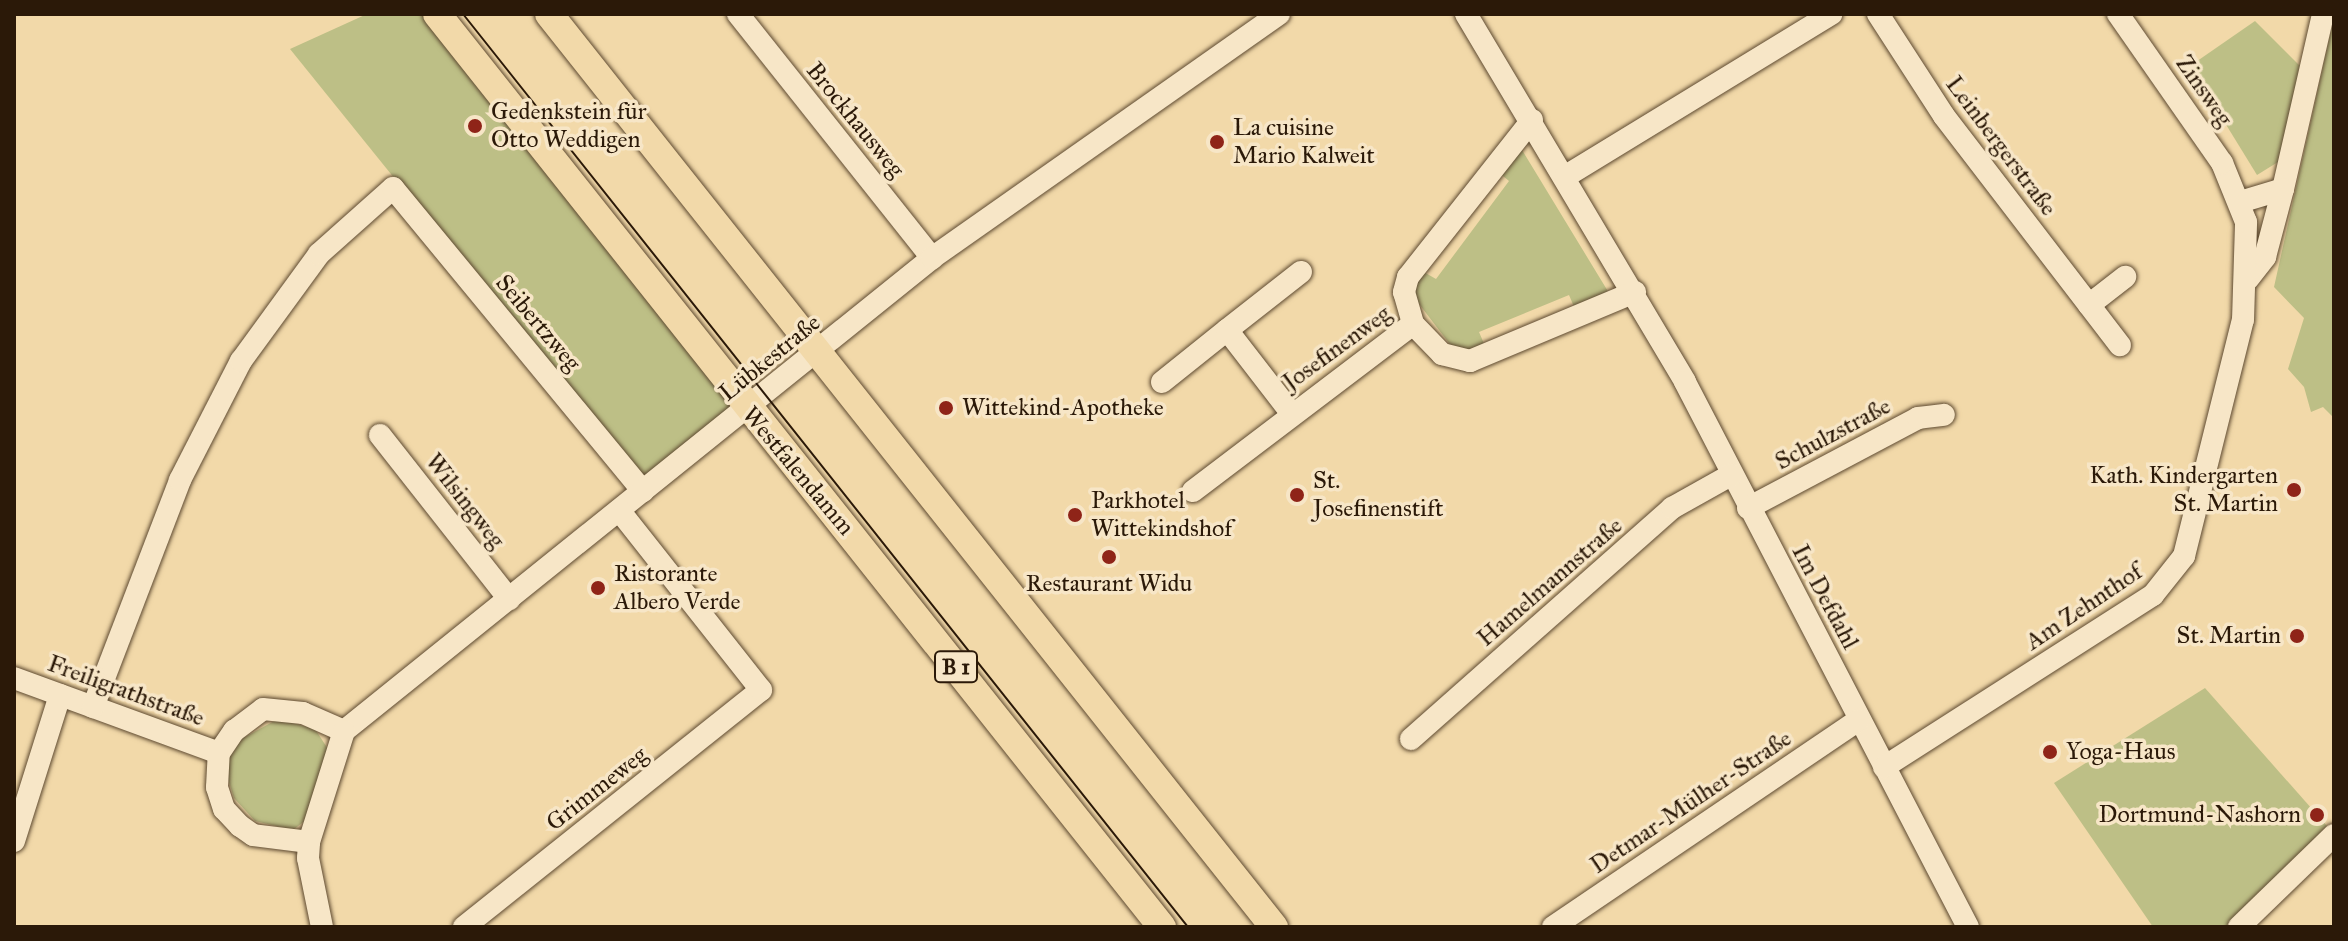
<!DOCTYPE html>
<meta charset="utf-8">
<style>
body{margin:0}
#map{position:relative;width:2348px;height:941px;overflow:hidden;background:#f2d9a9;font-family:"IM FELL Great Primer",serif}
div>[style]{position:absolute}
.green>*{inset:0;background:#bdbf86}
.roads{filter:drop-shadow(0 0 2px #5d4930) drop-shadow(0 0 2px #5d4930)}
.minor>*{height:22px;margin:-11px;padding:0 11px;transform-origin:11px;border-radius:11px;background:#f7e6c7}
.major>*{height:28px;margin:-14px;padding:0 14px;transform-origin:14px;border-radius:14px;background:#f2d9a9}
.tram>*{height:2px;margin:-1px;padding:0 1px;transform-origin:1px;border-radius:1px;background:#2b1908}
.dots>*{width:22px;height:22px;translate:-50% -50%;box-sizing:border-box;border:4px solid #f7e6c7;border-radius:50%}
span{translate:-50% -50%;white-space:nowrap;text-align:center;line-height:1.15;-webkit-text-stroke:7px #f7e6c7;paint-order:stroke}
.shield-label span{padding:2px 6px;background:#f7e6c7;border:2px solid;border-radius:6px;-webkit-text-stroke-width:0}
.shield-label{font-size:22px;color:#2b1908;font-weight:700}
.street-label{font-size:24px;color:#2b1908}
.poi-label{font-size:24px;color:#2b1908}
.left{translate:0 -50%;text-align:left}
.right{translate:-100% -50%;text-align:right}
.frame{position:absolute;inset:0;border:16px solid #2b1908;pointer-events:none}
</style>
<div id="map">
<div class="green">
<i style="clip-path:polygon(367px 14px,428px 14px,740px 409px,642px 485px,290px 49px)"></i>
<i style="clip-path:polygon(2334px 17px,2334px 418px,2323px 407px,2311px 412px,2304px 387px,2288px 369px,2304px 318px,2274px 287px)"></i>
<i style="clip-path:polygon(2255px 21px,2301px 67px,2278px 162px,2257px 175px,2190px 66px)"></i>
<i style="clip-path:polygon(1522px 150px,1609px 293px,1575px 309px,1569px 295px,1479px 332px,1485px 346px,1473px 351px,1452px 347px,1413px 296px,1422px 271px,1436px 279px,1509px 181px,1497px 171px)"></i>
<i style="clip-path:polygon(2205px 688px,2327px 826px,2225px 927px,2153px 927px,2054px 783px)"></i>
<i style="clip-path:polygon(278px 719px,315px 729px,328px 749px,306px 820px,293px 830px,255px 821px,234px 798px,228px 779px,229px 758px,241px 739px)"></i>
</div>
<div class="roads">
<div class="minor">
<i style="left:738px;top:14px;width:312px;rotate:51.5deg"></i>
<i style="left:1466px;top:14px;width:428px;rotate:59.2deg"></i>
<i style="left:1685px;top:382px;width:614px;rotate:62.56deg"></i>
<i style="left:1878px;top:14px;width:121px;rotate:57.1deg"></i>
<i style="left:1944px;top:116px;width:289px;rotate:52.5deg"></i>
<i style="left:1532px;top:120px;width:200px;rotate:128.3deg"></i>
<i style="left:1408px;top:277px;width:16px;rotate:105deg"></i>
<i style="left:1404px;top:292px;width:33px;rotate:74deg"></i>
<i style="left:1413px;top:324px;width:42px;rotate:46deg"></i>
<i style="left:1442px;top:354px;width:29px;rotate:14deg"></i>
<i style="left:1470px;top:361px;width:179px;rotate:-22.7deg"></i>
<i style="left:1566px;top:176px;width:311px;rotate:-31.4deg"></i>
<i style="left:2240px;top:202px;width:45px;rotate:-16.8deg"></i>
<i style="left:2283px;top:189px;width:180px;rotate:-77.1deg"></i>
<i style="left:2248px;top:279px;width:28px;rotate:-52deg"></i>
<i style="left:2265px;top:257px;width:70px;rotate:-75.2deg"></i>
<i style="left:2089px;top:305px;width:46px;rotate:-37.9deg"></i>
<i style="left:1162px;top:382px;width:83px;rotate:-38.7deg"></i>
<i style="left:1292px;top:414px;width:106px;rotate:-127.7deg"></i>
<i style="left:1227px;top:330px;width:94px;rotate:-38.1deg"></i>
<i style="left:380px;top:435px;width:209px;rotate:51.8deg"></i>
<i style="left:1193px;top:491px;width:276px;rotate:-37.2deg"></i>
<i style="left:1748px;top:508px;width:192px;rotate:-27.9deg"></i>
<i style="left:1918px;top:418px;width:26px;rotate:-7deg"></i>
<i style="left:14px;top:678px;width:218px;rotate:20.1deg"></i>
<i style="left:93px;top:707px;width:243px;rotate:-69deg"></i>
<i style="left:180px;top:480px;width:134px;rotate:-62.9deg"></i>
<i style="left:241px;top:361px;width:132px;rotate:-53.9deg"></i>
<i style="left:319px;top:254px;width:99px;rotate:-41.7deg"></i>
<i style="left:393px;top:188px;width:393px;rotate:50.5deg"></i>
<i style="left:344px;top:731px;width:755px;rotate:-38.81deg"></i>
<i style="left:932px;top:258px;width:424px;rotate:-35.1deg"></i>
<i style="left:1411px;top:739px;width:349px;rotate:-41.5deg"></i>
<i style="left:1672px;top:508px;width:68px;rotate:-29.2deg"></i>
<i style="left:1884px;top:767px;width:319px;rotate:-32.6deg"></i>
<i style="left:2153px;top:595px;width:50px;rotate:-51.5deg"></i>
<i style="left:2184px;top:556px;width:243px;rotate:-76deg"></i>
<i style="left:2243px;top:320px;width:98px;rotate:-88.2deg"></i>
<i style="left:2246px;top:222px;width:64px;rotate:-112.1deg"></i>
<i style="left:2222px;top:163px;width:182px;rotate:-124.9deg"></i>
<i style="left:14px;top:841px;width:153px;rotate:-72.5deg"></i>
<i style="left:309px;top:842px;width:56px;rotate:-172.9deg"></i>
<i style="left:253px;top:835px;width:16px;rotate:-145deg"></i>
<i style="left:240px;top:826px;width:23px;rotate:-133deg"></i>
<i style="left:224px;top:809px;width:23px;rotate:-108deg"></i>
<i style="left:217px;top:787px;width:34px;rotate:-87deg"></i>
<i style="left:219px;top:753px;width:27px;rotate:-56deg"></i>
<i style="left:234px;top:731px;width:36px;rotate:-37deg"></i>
<i style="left:263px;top:709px;width:40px;rotate:5.7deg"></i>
<i style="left:303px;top:713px;width:45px;rotate:23.7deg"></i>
<i style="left:322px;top:927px;width:70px;rotate:-101.5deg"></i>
<i style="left:308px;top:858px;width:16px;rotate:-86deg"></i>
<i style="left:309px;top:842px;width:116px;rotate:-72.5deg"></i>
<i style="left:464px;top:927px;width:380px;rotate:-38.6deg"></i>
<i style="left:761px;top:690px;width:229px;rotate:-128.3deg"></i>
<i style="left:1553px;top:927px;width:369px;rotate:-34.1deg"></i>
<i style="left:2239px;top:927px;width:132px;rotate:-44.1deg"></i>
</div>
<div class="major">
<i style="left:437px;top:14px;width:1166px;rotate:51.55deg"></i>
<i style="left:549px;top:14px;width:1166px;rotate:51.55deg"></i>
</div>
</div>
<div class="tram">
<i style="left:463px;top:14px;width:1166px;rotate:51.55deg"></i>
</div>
<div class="dots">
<i style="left:475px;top:126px;background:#8f2418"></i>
<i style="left:1217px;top:142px;background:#8f2418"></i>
<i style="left:946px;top:408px;background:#8f2418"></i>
<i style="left:2294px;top:490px;background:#8f2418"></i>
<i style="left:1297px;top:495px;background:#8f2418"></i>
<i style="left:1075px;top:515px;background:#8f2418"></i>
<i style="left:1109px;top:557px;background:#8f2418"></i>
<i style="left:598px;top:588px;background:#8f2418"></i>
<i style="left:2297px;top:636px;background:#8f2418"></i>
<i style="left:2050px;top:752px;background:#8f2418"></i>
<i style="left:2317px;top:815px;background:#8f2418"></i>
</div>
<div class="shield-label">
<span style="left:956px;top:667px">B 1</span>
</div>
<div class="street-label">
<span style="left:2204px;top:91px;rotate:55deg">Zinsweg</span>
<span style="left:855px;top:120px;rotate:51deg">Brockhausweg</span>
<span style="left:2001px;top:146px;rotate:53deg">Leinbergerstraße</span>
<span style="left:538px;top:323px;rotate:50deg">Seibertzweg</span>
<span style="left:1337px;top:348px;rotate:-36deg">Josefinenweg</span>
<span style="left:770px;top:358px;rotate:-39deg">Lübkestraße</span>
<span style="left:1833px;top:434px;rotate:-28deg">Schulzstraße</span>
<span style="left:798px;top:471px;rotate:50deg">Westfalendamm</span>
<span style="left:465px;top:501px;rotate:52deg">Wilsingweg</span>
<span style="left:1550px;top:582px;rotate:-41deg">Hamelmannstraße</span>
<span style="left:1825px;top:597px;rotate:62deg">Im Defdahl</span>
<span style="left:2084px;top:607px;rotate:-34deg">Am Zehnthof</span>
<span style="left:126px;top:691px;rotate:20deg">Freiligrathstraße</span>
<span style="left:597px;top:789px;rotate:-38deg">Grimmeweg</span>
<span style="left:1691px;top:802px;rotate:-34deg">Detmar-Mülher-Straße</span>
</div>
<div class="poi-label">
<span class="left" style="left:491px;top:126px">Gedenkstein für<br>Otto Weddigen</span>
<span class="left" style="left:1233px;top:142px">La cuisine<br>Mario Kalweit</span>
<span class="left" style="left:962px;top:408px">Wittekind-Apotheke</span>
<span class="right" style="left:2278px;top:490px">Kath. Kindergarten<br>St. Martin</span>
<span class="left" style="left:1313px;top:495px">St.<br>Josefinenstift</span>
<span class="left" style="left:1091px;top:515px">Parkhotel<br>Wittekindshof</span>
<span class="left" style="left:614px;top:588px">Ristorante<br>Albero Verde</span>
<span style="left:1109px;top:584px">Restaurant Widu</span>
<span class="right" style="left:2281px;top:636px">St. Martin</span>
<span class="left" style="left:2066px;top:752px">Yoga-Haus</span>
<span class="right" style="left:2301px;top:815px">Dortmund-Nashorn</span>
</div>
<div class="frame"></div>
</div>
